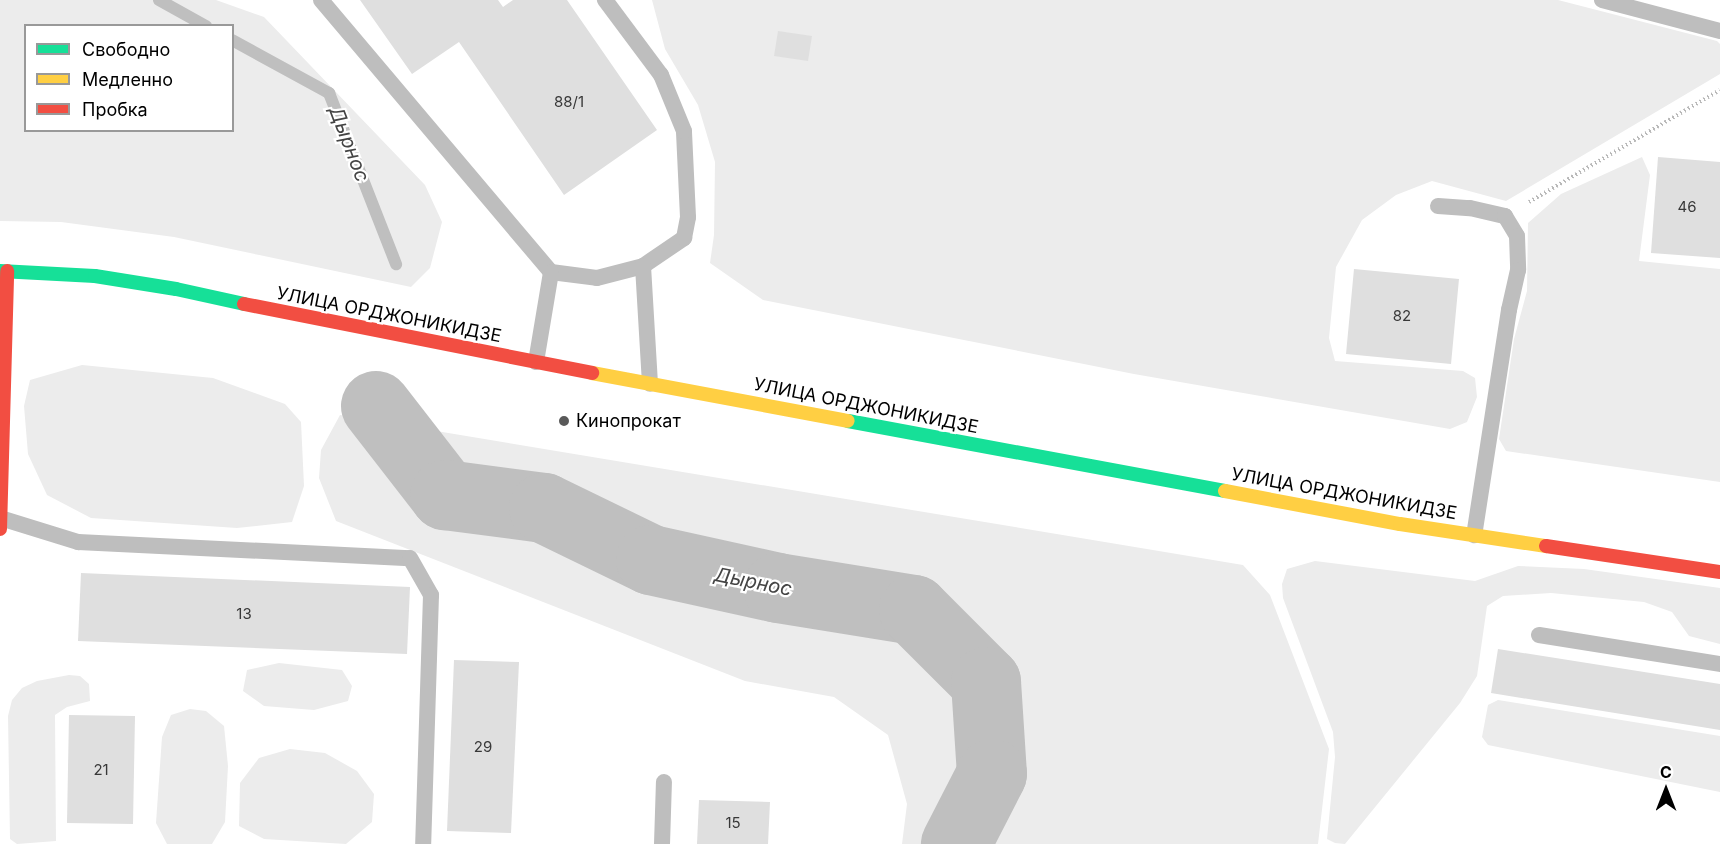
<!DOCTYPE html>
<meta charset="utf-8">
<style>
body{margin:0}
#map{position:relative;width:1720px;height:844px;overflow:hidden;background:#fff;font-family:Inter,sans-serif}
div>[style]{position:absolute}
.green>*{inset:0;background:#ececec}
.stream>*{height:12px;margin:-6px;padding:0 6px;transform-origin:6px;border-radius:6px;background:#bfbfbf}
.river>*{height:70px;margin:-35px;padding:0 35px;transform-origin:35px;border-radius:35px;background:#bfbfbf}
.building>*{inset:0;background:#dfdfdf}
.path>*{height:4px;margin-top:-2px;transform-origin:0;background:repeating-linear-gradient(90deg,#b9b9b9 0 1.5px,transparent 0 4.5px)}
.lane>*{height:16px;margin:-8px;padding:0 8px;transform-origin:8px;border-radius:8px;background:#bebebe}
.fast>*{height:14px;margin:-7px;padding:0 7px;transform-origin:7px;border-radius:7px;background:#16e098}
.slow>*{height:14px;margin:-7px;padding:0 7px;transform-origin:7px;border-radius:7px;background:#ffcf43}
.jam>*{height:14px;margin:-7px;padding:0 7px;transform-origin:7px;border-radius:7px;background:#f24e42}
.dots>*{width:16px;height:16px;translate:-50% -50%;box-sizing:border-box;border:3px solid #fff;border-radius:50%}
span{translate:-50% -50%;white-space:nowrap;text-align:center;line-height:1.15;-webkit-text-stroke:4.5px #fff;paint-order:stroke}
.number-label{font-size:15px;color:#383838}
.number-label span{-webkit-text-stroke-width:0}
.street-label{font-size:18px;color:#000}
.poi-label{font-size:18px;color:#000}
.left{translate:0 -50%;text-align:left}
.water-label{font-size:20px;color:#444;font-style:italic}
.legend{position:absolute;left:24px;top:24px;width:210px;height:108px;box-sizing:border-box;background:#fff;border:2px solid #999;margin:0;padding:8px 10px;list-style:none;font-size:18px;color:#000}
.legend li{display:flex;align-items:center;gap:12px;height:30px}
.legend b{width:30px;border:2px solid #999}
.north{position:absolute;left:1636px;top:760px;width:60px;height:60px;-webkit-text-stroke:4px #fff;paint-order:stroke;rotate:0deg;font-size:16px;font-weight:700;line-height:24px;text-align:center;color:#000}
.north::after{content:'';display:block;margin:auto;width:21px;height:27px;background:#000;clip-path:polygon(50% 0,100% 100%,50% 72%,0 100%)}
</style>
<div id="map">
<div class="green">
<i style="clip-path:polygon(evenodd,0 0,216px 0,264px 17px,425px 185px,442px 222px,430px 268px,411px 287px,174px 237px,61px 222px,0 221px,0 0,26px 26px,232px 26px,232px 130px,26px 130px,26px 26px)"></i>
<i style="clip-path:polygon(652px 0,1558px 0,1717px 41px,1720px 44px,1720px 74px,1506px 201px,1432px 181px,1396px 195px,1362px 220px,1336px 267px,1329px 338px,1335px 361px,1463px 371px,1475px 378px,1477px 397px,1467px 422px,1450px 429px,1134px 374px,763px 300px,710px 263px,714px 235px,715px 162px,698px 105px,665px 49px)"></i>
<i style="clip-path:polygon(1642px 157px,1650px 175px,1639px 261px,1720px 269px,1720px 482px,1506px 451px,1499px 439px,1514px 339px,1527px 291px,1528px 223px,1561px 194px)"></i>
<i style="clip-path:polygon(82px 365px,213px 378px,285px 404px,301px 422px,304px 486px,292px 522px,237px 528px,91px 518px,47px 495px,28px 454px,24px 406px,30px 380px)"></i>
<i style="clip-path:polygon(340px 415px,1243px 565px,1270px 595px,1329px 749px,1318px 844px,902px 844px,907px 804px,888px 735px,834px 697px,745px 681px,336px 521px,319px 478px,321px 450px)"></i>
<i style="clip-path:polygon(1315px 561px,1475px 581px,1518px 566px,1584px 569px,1720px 588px,1720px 644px,1689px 636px,1672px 612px,1644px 602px,1551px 593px,1503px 596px,1487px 606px,1477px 676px,1460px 703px,1345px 844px,1335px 843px,1327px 839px,1335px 757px,1333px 732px,1283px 598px,1282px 584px,1287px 569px)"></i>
<i style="clip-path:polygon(279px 663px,342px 670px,352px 686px,348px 701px,314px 710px,264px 706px,243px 691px,247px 670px)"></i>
<i style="clip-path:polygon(69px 675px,80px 676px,89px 684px,90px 701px,67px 707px,55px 715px,56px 841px,17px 844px,10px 839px,8px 716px,12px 700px,22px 688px,37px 681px)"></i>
<i style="clip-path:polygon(1498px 700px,1720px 736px,1720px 792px,1488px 745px,1482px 737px,1488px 705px)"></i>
<i style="clip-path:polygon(190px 709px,206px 711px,224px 726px,228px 766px,225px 822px,212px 844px,167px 844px,156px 823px,162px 737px,171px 715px)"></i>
<i style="clip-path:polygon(290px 749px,325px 753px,357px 771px,374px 794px,372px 822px,346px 844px,264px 839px,239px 826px,240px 783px,259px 758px)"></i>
</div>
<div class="stream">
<i style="left:159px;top:0;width:54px;rotate:29deg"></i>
<i style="left:232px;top:40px;width:111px;rotate:28.7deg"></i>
<i style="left:329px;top:93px;width:184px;rotate:68.6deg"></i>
</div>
<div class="river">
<i style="left:376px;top:406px;width:113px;rotate:52.2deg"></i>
<i style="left:445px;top:495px;width:100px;rotate:7.5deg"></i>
<i style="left:544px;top:508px;width:119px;rotate:25.9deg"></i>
<i style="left:651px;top:560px;width:130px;rotate:12.4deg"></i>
<i style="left:778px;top:588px;width:138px;rotate:9.2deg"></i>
<i style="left:914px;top:610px;width:102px;rotate:45deg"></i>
<i style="left:986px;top:682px;width:92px;rotate:86.3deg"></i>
<i style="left:992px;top:774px;width:79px;rotate:117.2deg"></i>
</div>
<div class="building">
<i style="clip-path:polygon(360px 0,498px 0,503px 7px,513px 0,567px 0,657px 130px,564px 195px,459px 42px,412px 74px)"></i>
<i style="clip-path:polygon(778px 31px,812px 36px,808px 61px,774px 56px)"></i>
<i style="clip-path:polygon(1658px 157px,1720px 162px,1720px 258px,1651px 253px)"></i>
<i style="clip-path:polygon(1354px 269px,1459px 279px,1451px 364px,1346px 354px)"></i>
<i style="clip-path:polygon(81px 573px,410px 587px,407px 654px,78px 641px)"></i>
<i style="clip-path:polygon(1498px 649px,1720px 684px,1720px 730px,1491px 693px)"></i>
<i style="clip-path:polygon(454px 660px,519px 662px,511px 833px,447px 831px)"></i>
<i style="clip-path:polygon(69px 715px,135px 716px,133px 824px,67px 823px)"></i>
<i style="clip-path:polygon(699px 800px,770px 802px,768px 844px,697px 844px)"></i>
</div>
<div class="path">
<i style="left:1529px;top:202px;width:221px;rotate:-30.4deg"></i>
</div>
<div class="lane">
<i style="left:321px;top:0;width:356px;rotate:49.8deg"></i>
<i style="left:551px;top:272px;width:46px;rotate:7.4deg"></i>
<i style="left:597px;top:278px;width:48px;rotate:-14.6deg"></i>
<i style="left:643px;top:266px;width:50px;rotate:-34.3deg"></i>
<i style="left:684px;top:238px;width:21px;rotate:-79deg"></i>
<i style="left:688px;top:217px;width:86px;rotate:-92.7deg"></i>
<i style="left:684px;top:131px;width:61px;rotate:-112.3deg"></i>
<i style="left:661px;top:75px;width:94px;rotate:-126.7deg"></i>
<i style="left:1602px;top:0;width:122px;rotate:14.7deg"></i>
<i style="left:1438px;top:206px;width:32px;rotate:4deg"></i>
<i style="left:1470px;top:208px;width:36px;rotate:13deg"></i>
<i style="left:1505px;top:216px;width:23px;rotate:59deg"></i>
<i style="left:1517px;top:236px;width:34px;rotate:88deg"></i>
<i style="left:1518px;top:270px;width:41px;rotate:102.7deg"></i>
<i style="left:1509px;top:310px;width:228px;rotate:98.8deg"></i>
<i style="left:643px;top:266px;width:118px;rotate:86.6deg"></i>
<i style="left:536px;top:362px;width:91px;rotate:-80.5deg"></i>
<i style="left:0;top:518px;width:82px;rotate:17.1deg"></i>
<i style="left:78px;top:542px;width:332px;rotate:2.8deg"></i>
<i style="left:410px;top:558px;width:43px;rotate:60.4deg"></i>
<i style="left:431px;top:595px;width:249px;rotate:91.8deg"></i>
<i style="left:1539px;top:635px;width:183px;rotate:9.1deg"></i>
<i style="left:662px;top:844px;width:62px;rotate:-88.2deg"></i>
</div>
<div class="fast">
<i style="left:0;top:271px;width:95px;rotate:3deg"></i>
<i style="left:95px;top:276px;width:82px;rotate:9.1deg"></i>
<i style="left:176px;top:289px;width:70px;rotate:12.4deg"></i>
<i style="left:848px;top:421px;width:383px;rotate:10.5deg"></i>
</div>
<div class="slow">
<i style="left:592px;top:373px;width:260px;rotate:10.6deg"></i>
<i style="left:1225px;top:491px;width:178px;rotate:10.7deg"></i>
<i style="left:1400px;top:524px;width:148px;rotate:8.6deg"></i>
</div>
<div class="jam">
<i style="left:244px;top:304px;width:355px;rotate:11.2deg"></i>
<i style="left:0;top:529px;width:258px;rotate:-88.4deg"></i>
<i style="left:1546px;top:546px;width:176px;rotate:8.5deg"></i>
</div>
<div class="dots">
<i style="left:564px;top:421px;background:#595959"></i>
</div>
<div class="number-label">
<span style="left:569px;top:102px">88/1</span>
<span style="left:1687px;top:207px">46</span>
<span style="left:1402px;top:316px">82</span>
<span style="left:244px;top:614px">13</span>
<span style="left:483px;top:747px">29</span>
<span style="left:101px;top:770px">21</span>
<span style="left:733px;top:823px">15</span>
</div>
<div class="street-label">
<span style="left:389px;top:315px;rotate:11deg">УЛИЦА ОРДЖОНИКИДЗЕ</span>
<span style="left:866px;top:406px;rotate:11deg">УЛИЦА ОРДЖОНИКИДЗЕ</span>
<span style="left:1344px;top:494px;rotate:10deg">УЛИЦА ОРДЖОНИКИДЗЕ</span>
</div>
<div class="poi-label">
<span class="left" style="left:576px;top:421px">Кинопрокат</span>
</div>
<div class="water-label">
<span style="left:349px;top:144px;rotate:69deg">Дырнос</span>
<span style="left:753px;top:582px;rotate:11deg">Дырнос</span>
</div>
<ul class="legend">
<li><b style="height:8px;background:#16e098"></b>Свободно</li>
<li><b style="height:8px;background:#ffcf43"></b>Медленно</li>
<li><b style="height:8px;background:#f24e42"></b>Пробка</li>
</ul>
<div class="north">С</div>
</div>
